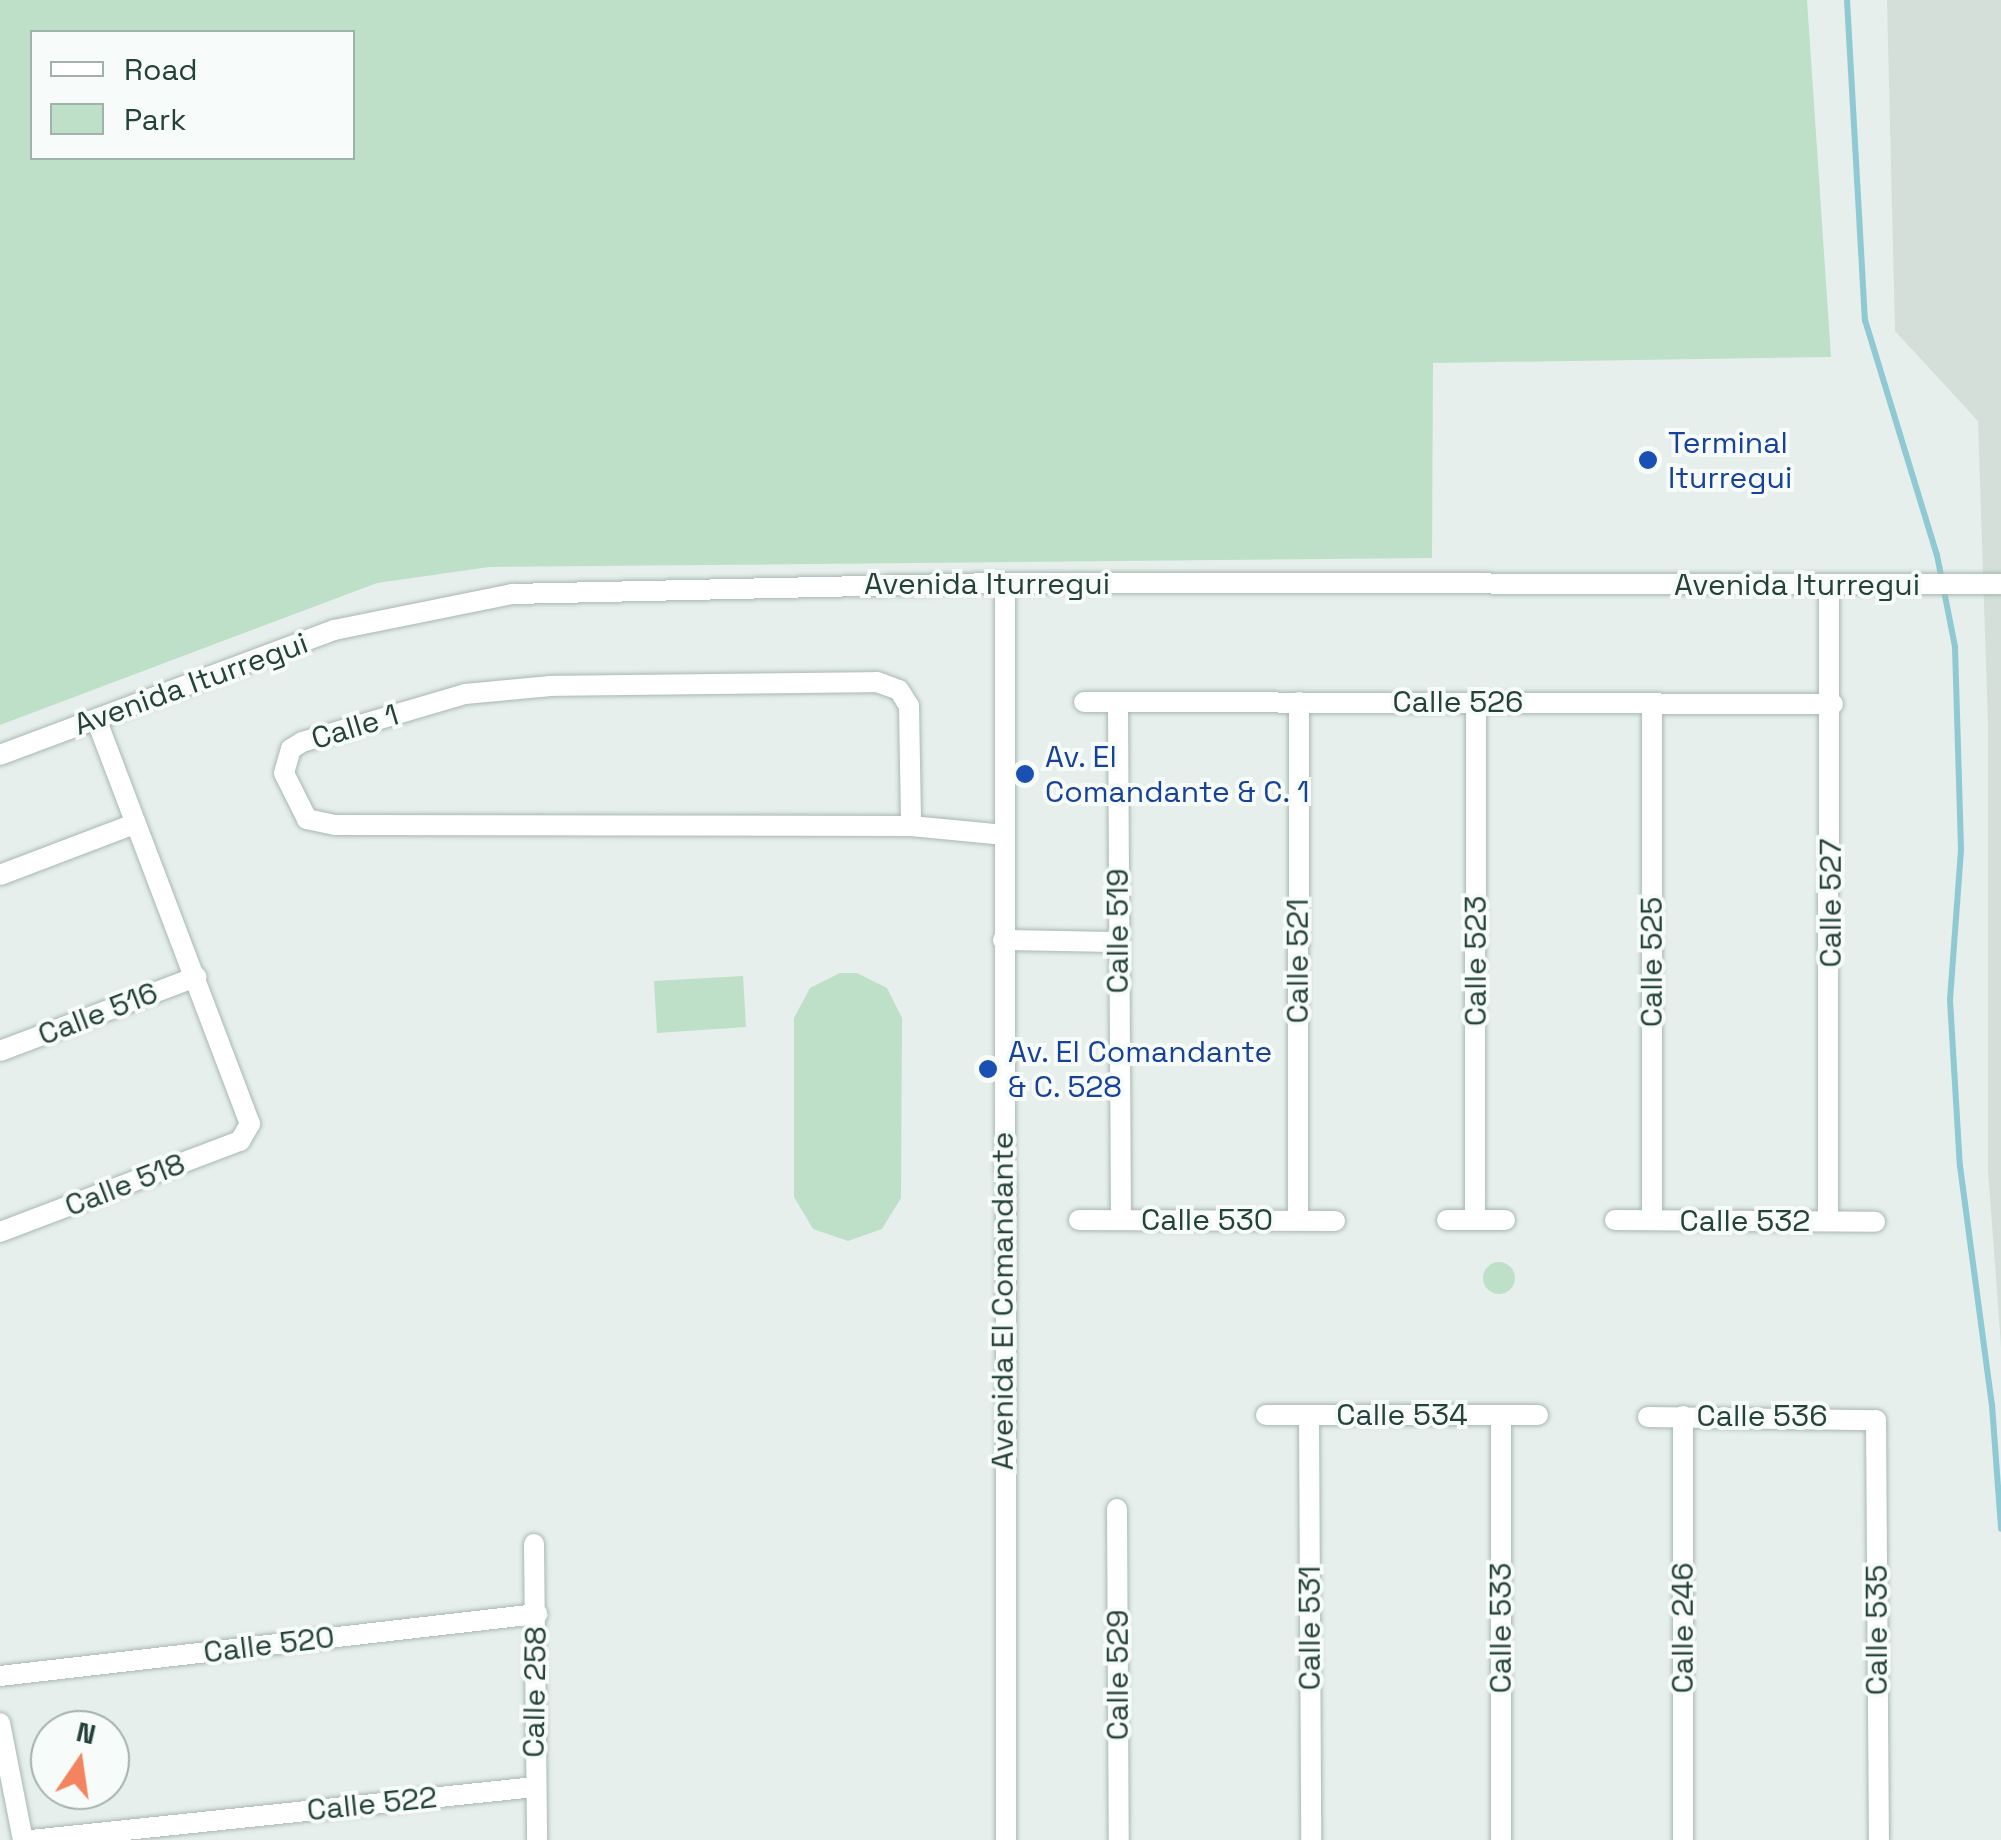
<!DOCTYPE html>
<style>
body{margin:0}
#map{position:relative;width:2001px;height:1840px;overflow:hidden;background:#e6efeb;font-family:"Space Grotesk",sans-serif}
div>[style]{position:absolute}
.built>*{inset:0;background:#d4dfda}
.green>*{inset:0;background:#bfe0c8}
.round{border-radius:50%}
.stream>*{height:6px;margin:-3px;padding:0 3px;transform-origin:3px;border-radius:3px;background:#8ec9d4}
.roads{filter:drop-shadow(0 0 2px #a8b8b2) drop-shadow(0 0 2px #a8b8b2)}
.minor>*{height:20px;margin:-10px;padding:0 10px;transform-origin:10px;border-radius:10px;background:#fff}
.dots>*{width:28px;height:28px;translate:-50% -50%;box-sizing:border-box;border:5px solid #f7fbf9;border-radius:50%}
span{translate:-50% -50%;white-space:nowrap;text-align:center;line-height:1.15;-webkit-text-stroke:8px #f7fbf9;paint-order:stroke}
.transit-label{font-size:30px;color:#164399}
.left{translate:0 -50%;text-align:left}
.street-label{font-size:30px;color:#24423a}
.legend{position:absolute;left:30px;top:30px;width:325px;height:130px;box-sizing:border-box;background:#f7fbf9;border:2px solid #a3b1ad;margin:0;padding:12px 18px;list-style:none;font-size:30px;color:#24423a}
.legend li{display:flex;align-items:center;gap:20px;height:50px}
.legend b{width:50px;border:2px solid #a3b1ad}
.north{position:absolute;left:30px;top:1710px;width:100px;height:100px;box-sizing:border-box;background:#f7fbf9;border:2px solid #a3b1ad;border-radius:50%;rotate:13deg;font-size:28px;font-weight:700;line-height:40px;text-align:center;color:#24423a}
.north::after{content:'';display:block;margin:auto;width:35px;height:45px;background:#f4845f;clip-path:polygon(50% 0,100% 100%,50% 72%,0 100%)}
</style>
<div id="map">
<div class="built">
<i style="clip-path:polygon(1887px 0,2001px 0,2001px 1346px,1988px 1170px,1988px 725px,1978px 421px,1895px 331px)"></i>
</div>
<div class="green">
<i style="clip-path:polygon(evenodd,0 0,1807px 0,1831px 357px,1433px 363px,1432px 558px,489px 567px,377px 583px,0 725px,0 0,352px 32px,352px 158px,32px 158px,32px 32px,352px 32px)"></i>
<i style="clip-path:polygon(840px 973px,857px 973px,887px 988px,902px 1018px,901px 1198px,882px 1229px,848px 1241px,813px 1229px,794px 1197px,794px 1018px,810px 988px)"></i>
<i style="clip-path:polygon(743px 976px,746px 1027px,657px 1033px,654px 981px)"></i>
<i class="round" style="left:1483px;top:1262px;width:32px;height:32px"></i>
</div>
<div class="stream">
<i style="left:1847px;top:0;width:321px;rotate:86.8deg"></i>
<i style="left:1865px;top:320px;width:246px;rotate:73deg"></i>
<i style="left:1937px;top:555px;width:94px;rotate:78.9deg"></i>
<i style="left:1955px;top:647px;width:203px;rotate:88.3deg"></i>
<i style="left:1961px;top:850px;width:150px;rotate:94.2deg"></i>
<i style="left:1950px;top:1000px;width:166px;rotate:86.6deg"></i>
<i style="left:1960px;top:1166px;width:241px;rotate:82.4deg"></i>
<i style="left:1992px;top:1405px;width:124px;rotate:85.8deg"></i>
</div>
<div class="roads">
<div class="minor">
<i style="left:1005px;top:583px;width:1257px;rotate:89.95deg"></i>
<i style="left:877px;top:682px;width:23px;rotate:20deg"></i>
<i style="left:899px;top:690px;width:19px;rotate:58deg"></i>
<i style="left:909px;top:706px;width:120px;rotate:89deg"></i>
<i style="left:911px;top:826px;width:576px;rotate:-179.9deg"></i>
<i style="left:335px;top:825px;width:29px;rotate:-168deg"></i>
<i style="left:307px;top:819px;width:51px;rotate:-116.6deg"></i>
<i style="left:284px;top:773px;width:25px;rotate:-74deg"></i>
<i style="left:291px;top:749px;width:13px;rotate:-32deg"></i>
<i style="left:302px;top:742px;width:170px;rotate:-16.4deg"></i>
<i style="left:465px;top:694px;width:86px;rotate:-5.3deg"></i>
<i style="left:551px;top:686px;width:326px;rotate:-0.7deg"></i>
<i style="left:1084px;top:702px;width:749px;rotate:0.15deg"></i>
<i style="left:1118px;top:703px;width:517px;rotate:89.67deg"></i>
<i style="left:1652px;top:703px;width:517px;rotate:90deg"></i>
<i style="left:0;top:755px;width:357px;rotate:-20.5deg"></i>
<i style="left:334px;top:630px;width:182px;rotate:-11.4deg"></i>
<i style="left:512px;top:594px;width:493px;rotate:-1.3deg"></i>
<i style="left:1005px;top:583px;width:996px;rotate:0.06deg"></i>
<i style="left:911px;top:826px;width:94px;rotate:5.5deg"></i>
<i style="left:0;top:875px;width:143px;rotate:-20.8deg"></i>
<i style="left:1003px;top:940px;width:115px;rotate:1deg"></i>
<i style="left:0;top:1051px;width:210px;rotate:-20.7deg"></i>
<i style="left:1079px;top:1220px;width:256px;rotate:0.2deg"></i>
<i style="left:1298px;top:1220px;width:518px;rotate:-89.89deg"></i>
<i style="left:1447px;top:1220px;width:58px"></i>
<i style="left:1475px;top:1220px;width:518px;rotate:-89.89deg"></i>
<i style="left:1615px;top:1220px;width:260px;rotate:0.4deg"></i>
<i style="left:1828px;top:1221px;width:636px;rotate:-89.91deg"></i>
<i style="left:0;top:1232px;width:257px;rotate:-20.8deg"></i>
<i style="left:240px;top:1141px;width:20px;rotate:-60deg"></i>
<i style="left:250px;top:1124px;width:433px;rotate:-110.8deg"></i>
<i style="left:1266px;top:1415px;width:272px"></i>
<i style="left:1309px;top:1415px;width:425px;rotate:89.7deg"></i>
<i style="left:1648px;top:1417px;width:228px;rotate:0.8deg"></i>
<i style="left:1876px;top:1420px;width:420px;rotate:89.6deg"></i>
<i style="left:1117px;top:1509px;width:331px;rotate:89.7deg"></i>
<i style="left:534px;top:1544px;width:296px;rotate:89.4deg"></i>
<i style="left:0;top:1676px;width:541px;rotate:-6.59deg"></i>
<i style="left:0;top:1723px;width:119px;rotate:78.9deg"></i>
<i style="left:31px;top:1840px;width:506px;rotate:-6.01deg"></i>
<i style="left:1501px;top:1840px;width:425px;rotate:-90deg"></i>
<i style="left:1683px;top:1840px;width:424px;rotate:-90deg"></i>
</div>
</div>
<div class="dots">
<i style="left:1648px;top:460px;background:#1a4fb4"></i>
<i style="left:1025px;top:774px;background:#1a4fb4"></i>
<i style="left:988px;top:1069px;background:#1a4fb4"></i>
</div>
<div class="transit-label">
<span class="left" style="left:1668px;top:460px">Terminal<br>Iturregui</span>
<span class="left" style="left:1045px;top:774px">Av. El<br>Comandante &amp; C. 1</span>
<span class="left" style="left:1008px;top:1069px">Av. El Comandante<br>&amp; C. 528</span>
</div>
<div class="street-label">
<span style="left:987px;top:584px">Avenida Iturregui</span>
<span style="left:1797px;top:585px">Avenida Iturregui</span>
<span style="left:191px;top:684px;rotate:-20deg">Avenida Iturregui</span>
<span style="left:1458px;top:702px">Calle 526</span>
<span style="left:355px;top:727px;rotate:-17deg">Calle 1</span>
<span style="left:1831px;top:903px;rotate:-90deg">Calle 527</span>
<span style="left:1118px;top:931px;rotate:-90deg">Calle 519</span>
<span style="left:1298px;top:961px;rotate:-90deg">Calle 521</span>
<span style="left:1476px;top:961px;rotate:-90deg">Calle 523</span>
<span style="left:1652px;top:962px;rotate:-90deg">Calle 525</span>
<span style="left:98px;top:1014px;rotate:-21deg">Calle 516</span>
<span style="left:125px;top:1185px;rotate:-21deg">Calle 518</span>
<span style="left:1207px;top:1220px">Calle 530</span>
<span style="left:1745px;top:1221px">Calle 532</span>
<span style="left:1003px;top:1301px;rotate:-90deg">Avenida El Comandante</span>
<span style="left:1402px;top:1415px">Calle 534</span>
<span style="left:1762px;top:1416px">Calle 536</span>
<span style="left:1310px;top:1628px;rotate:-90deg">Calle 531</span>
<span style="left:1501px;top:1628px;rotate:-90deg">Calle 533</span>
<span style="left:1683px;top:1628px;rotate:-90deg">Calle 246</span>
<span style="left:1877px;top:1630px;rotate:-90deg">Calle 535</span>
<span style="left:269px;top:1645px;rotate:-7deg">Calle 520</span>
<span style="left:1118px;top:1675px;rotate:-90deg">Calle 529</span>
<span style="left:535px;top:1692px;rotate:-89deg">Calle 258</span>
<span style="left:372px;top:1804px;rotate:-6deg">Calle 522</span>
</div>
<ul class="legend">
<li><b style="height:12px;background:#fff"></b>Road</li>
<li><b style="height:28px;background:#bfe0c8"></b>Park</li>
</ul>
<div class="north">N</div>
</div>
